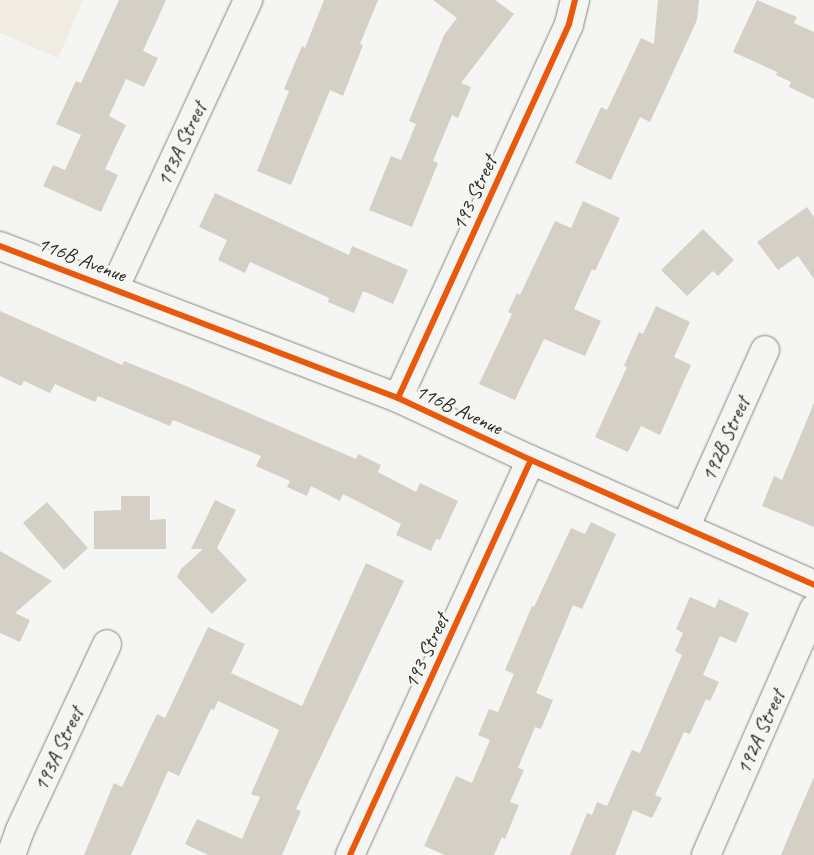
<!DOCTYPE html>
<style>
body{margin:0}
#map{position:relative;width:814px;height:855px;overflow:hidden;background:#f5f5f3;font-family:Caveat,sans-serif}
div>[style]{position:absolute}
.built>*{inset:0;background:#f0ece1}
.building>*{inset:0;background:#d5d0c6}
.roads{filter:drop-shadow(0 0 1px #868685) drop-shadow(0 0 1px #868685)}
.minor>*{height:28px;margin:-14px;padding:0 14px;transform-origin:14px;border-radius:14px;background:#f5f5f3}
.cycleway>*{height:6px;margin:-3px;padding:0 3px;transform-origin:3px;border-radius:3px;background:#e8590c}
span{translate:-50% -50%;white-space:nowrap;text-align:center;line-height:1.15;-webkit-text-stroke:5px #f6f6f2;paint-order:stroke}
.street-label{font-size:21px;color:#2b2b2b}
</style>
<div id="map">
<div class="built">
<i style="clip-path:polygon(0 0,83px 0,58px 58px,0 33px)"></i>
</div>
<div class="building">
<i style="clip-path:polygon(119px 0,166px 0,143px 51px,158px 58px,144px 87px,126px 79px,109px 116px,126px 125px,105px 169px,118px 175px,101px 212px,43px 186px,53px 165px,65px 170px,81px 135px,56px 124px,76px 81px,81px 83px)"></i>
<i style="clip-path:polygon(324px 0,378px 0,360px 44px,363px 45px,343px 96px,330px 90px,291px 185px,257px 171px,289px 91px,284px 89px,302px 46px,305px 48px)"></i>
<i style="clip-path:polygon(433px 0,495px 0,514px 14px,461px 83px,471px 87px,458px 118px,452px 115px,433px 161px,438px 163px,412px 227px,369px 210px,391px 156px,401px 160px,416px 124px,409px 121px,444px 35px,457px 18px)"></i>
<i style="clip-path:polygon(658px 0,699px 0,697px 20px,650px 122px,640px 117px,611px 180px,575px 163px,601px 107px,607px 110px,641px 38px,654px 44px)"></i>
<i style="clip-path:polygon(757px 0,797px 17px,794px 23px,814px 32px,814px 99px,789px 87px,791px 82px,776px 75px,777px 72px,733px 52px)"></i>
<i style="clip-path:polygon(215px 193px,349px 255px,352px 246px,408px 270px,393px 304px,363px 291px,354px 313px,328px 302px,329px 298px,250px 262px,245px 273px,218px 260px,227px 240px,199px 227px)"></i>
<i style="clip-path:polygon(583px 201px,620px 218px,595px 271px,592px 269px,574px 309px,601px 321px,585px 356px,544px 339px,515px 400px,479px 384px,512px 314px,508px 312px,517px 293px,520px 295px,555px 221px,571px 228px)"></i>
<i style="clip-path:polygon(807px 207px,814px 217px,814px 279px,798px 256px,778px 270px,757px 242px)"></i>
<i style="clip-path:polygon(703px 229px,734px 260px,718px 276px,713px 271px,687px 296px,661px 270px)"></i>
<i style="clip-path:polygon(656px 306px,690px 322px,674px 357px,691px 365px,660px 435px,641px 426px,628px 452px,595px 437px,627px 367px,624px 366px,639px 332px,643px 334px)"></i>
<i style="clip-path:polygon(0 311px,122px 365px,124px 361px,186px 386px,356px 459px,358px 454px,381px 465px,378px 472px,416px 492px,420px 483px,458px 501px,440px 540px,436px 539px,431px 551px,396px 535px,401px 524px,388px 517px,343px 494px,340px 501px,311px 486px,307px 496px,287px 487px,290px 481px,256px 466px,261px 456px,173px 420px,170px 426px,98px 396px,95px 402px,55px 384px,50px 393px,24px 381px,21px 386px,0 376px)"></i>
<i style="clip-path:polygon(814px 403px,814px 527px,762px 506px,774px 476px,782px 480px)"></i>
<i style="clip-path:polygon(121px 496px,150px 496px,150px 520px,166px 519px,166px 549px,94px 549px,94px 511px,121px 510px)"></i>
<i style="clip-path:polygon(215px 500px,236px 510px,217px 548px,247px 580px,212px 614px,177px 577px,181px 569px,203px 549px,191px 549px)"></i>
<i style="clip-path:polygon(47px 502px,88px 548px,64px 570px,23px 523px)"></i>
<i style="clip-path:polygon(591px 522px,616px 534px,582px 609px,573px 605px,536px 693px,553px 700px,541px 729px,535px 727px,518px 768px,524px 770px,510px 802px,519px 805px,505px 839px,502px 837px,494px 855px,445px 855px,424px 846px,456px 776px,472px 783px,490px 740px,478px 735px,489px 709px,498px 712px,514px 674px,505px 670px,532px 606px,534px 607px,571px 528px,585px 534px)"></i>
<i style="clip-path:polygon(0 551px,52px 581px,15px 613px,30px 620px,20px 642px,0 633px)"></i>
<i style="clip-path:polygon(366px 563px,404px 581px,296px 809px,301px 811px,282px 855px,208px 855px,185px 844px,197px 819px,242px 839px,260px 797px,251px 794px,279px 730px,218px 701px,214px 710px,211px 709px,179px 776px,168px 771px,131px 855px,84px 855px,114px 783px,122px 787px,157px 714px,165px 718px,208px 627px,245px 644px,231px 673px,302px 706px)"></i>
<i style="clip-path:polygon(690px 597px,715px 608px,719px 599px,749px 613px,736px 643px,720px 636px,703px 675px,719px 682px,710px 701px,706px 699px,690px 734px,684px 732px,655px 795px,662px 798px,652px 818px,633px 810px,615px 855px,570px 855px,587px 813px,592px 815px,597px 802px,607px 806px,632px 750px,640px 753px,682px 655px,675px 651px,683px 633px,676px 629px)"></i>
<i style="clip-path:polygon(814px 777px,814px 855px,781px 855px,795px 821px)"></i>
</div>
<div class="roads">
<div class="minor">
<i style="left:0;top:246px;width:426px;rotate:20.9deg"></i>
<i style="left:398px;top:398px;width:147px;rotate:25deg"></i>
<i style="left:531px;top:460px;width:309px;rotate:23.8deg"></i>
<i style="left:114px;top:289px;width:319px;rotate:-65.1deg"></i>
<i style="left:398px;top:398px;width:411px;rotate:-65.4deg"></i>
<i style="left:569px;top:24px;width:25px;rotate:-76deg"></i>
<i style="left:685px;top:528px;width:195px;rotate:-65.8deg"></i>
<i style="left:11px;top:855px;width:27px;rotate:-70deg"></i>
<i style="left:20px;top:830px;width:205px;rotate:-64.9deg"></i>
<i style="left:350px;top:855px;width:434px;rotate:-65.4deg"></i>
<i style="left:706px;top:855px;width:269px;rotate:-66.3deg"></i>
</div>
</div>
<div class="cycleway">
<i style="left:0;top:246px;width:426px;rotate:20.9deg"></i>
<i style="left:398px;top:398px;width:147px;rotate:25deg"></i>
<i style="left:531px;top:460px;width:309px;rotate:23.8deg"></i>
<i style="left:398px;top:398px;width:411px;rotate:-65.4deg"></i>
<i style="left:569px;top:24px;width:25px;rotate:-76deg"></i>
<i style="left:350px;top:855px;width:434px;rotate:-65.4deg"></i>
</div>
<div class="street-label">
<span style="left:181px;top:144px;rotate:-65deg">193A Street</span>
<span style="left:474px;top:193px;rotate:-65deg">193 Street</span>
<span style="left:82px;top:259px;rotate:21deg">116B Avenue</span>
<span style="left:459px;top:409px;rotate:25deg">116B Avenue</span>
<span style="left:725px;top:439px;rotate:-66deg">192B Street</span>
<span style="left:426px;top:651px;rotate:-65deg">193 Street</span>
<span style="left:760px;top:732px;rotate:-66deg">192A Street</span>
<span style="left:58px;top:749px;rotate:-65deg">193A Street</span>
</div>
</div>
